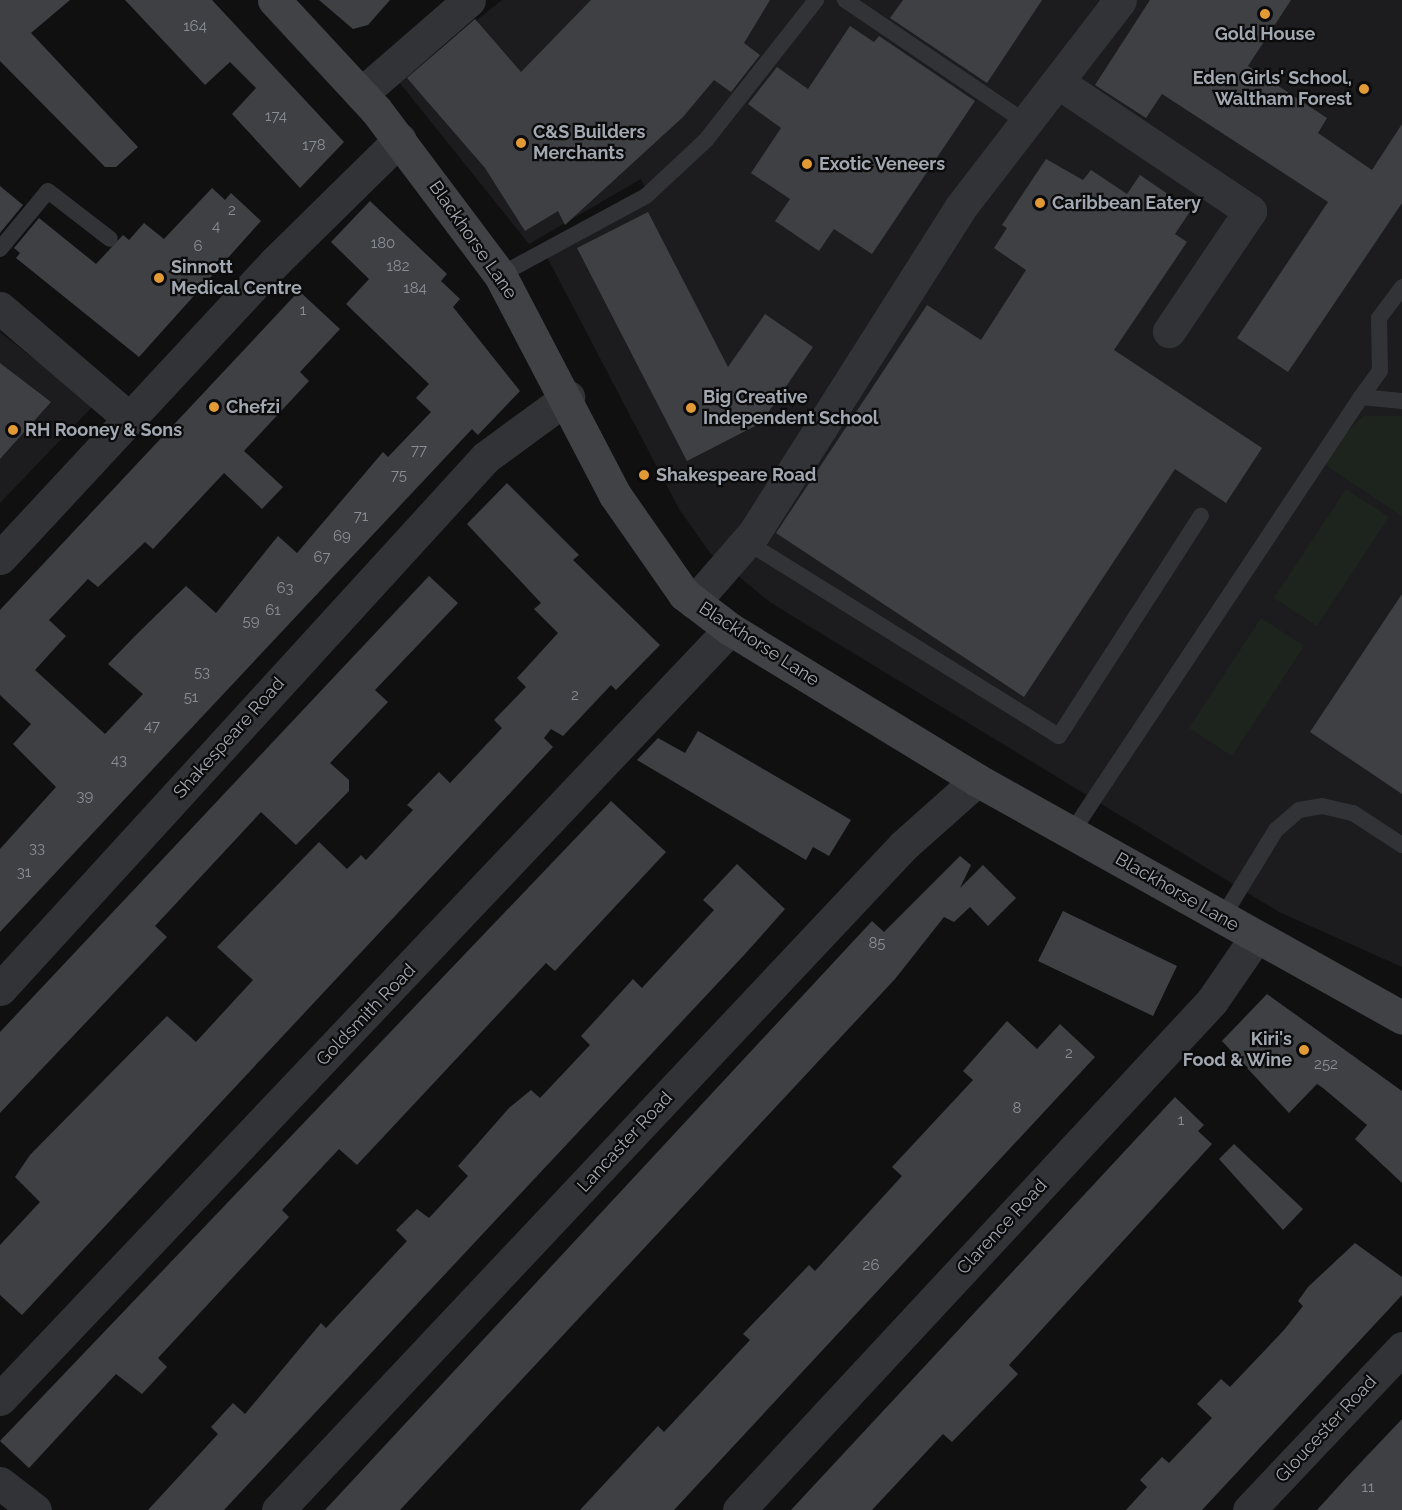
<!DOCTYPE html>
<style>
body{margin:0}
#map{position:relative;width:1402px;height:1510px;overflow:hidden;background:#101011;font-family:Raleway,sans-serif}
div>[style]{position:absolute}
.built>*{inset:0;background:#1c1c1e}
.green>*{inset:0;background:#1d241d}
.building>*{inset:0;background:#3f4044}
.lane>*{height:16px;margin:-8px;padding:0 8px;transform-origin:8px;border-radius:8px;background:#313336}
.street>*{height:33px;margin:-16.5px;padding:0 16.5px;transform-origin:16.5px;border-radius:16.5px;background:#313336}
.secondary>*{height:33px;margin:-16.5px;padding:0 16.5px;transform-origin:16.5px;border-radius:16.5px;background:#404246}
.dots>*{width:16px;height:16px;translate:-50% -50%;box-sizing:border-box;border:3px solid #0b0b0c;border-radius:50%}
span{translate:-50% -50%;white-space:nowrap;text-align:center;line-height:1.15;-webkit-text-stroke:4.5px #0b0b0c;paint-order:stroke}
.number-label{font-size:15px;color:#898e96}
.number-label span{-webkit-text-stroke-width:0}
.poi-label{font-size:18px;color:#a2a8b1;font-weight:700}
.right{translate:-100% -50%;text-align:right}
.left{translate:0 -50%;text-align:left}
.street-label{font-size:18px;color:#a2a8b1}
</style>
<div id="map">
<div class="built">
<i style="clip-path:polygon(502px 0,1402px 0,1402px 967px,1279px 912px,771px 603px,710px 553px,679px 509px,547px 257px,652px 201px,641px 179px,529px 244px,399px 82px)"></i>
<i style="clip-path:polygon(0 332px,93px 406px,0 503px)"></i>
</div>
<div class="green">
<i style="clip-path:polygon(1364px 416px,1402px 416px,1402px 516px,1324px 464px,1343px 435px)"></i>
<i style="clip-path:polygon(1346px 489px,1389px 517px,1317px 626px,1274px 598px)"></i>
<i style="clip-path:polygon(1261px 618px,1304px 646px,1232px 756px,1189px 728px)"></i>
</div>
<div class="building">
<i style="clip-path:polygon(0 0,70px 0,31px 33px,138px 147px,116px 167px,105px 167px,0 61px)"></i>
<i style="clip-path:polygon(125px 0,212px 0,344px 142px,300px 188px,232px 114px,256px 88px,230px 62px,205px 85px)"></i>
<i style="clip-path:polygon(319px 0,390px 0,368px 25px,353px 29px)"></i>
<i style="clip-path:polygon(591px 0,770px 0,744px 43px,760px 55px,731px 92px,714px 80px,683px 117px,565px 225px,558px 211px,525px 231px,485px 168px,407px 78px,475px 19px,521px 72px)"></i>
<i style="clip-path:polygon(903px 0,1042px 0,987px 83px,890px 18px)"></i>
<i style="clip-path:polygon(1150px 0,1291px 0,1248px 66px,1327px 118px,1318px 133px,1372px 170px,1402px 124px,1402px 203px,1288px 372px,1237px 338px,1328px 202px,1162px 94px,1146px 118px,1095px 85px)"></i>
<i style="clip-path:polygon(850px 26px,874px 42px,879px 36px,975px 101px,872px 254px,834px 229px,819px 251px,775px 221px,790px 199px,751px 173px,781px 128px,748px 104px,777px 67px,808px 89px)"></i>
<i style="clip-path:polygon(1046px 159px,1083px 180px,1091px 170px,1127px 194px,1140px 175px,1191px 210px,1175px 234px,1187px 242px,1114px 350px,1262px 448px,1226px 503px,1175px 469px,1024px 697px,776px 533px,927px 305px,981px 340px,1026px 270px,994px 248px,1007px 228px,1002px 225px)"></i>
<i style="clip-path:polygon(0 186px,23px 205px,0 233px)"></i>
<i style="clip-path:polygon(212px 188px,225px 200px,231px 193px,261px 221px,139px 357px,16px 258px,20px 253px,14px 248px,39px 218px,96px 264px,123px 235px,129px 240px,144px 223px,164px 239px)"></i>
<i style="clip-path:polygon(370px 201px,447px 274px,441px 281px,460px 299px,453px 307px,520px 391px,478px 435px,472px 429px,0 932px,0 849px,56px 787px,13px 744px,31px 724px,0 695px,0 610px,299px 291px,340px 329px,300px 372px,309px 381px,244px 451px,283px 487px,262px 509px,224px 473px,153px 549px,145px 542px,98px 587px,88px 579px,49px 620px,66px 636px,35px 670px,105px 734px,143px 694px,108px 664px,135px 636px,186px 586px,216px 613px,278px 536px,297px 553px,383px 452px,388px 457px,431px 412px,416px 398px,429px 384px,346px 304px,369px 279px,331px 242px)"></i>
<i style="clip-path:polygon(648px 212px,728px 367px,765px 314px,813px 347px,761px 423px,687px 461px,577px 248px)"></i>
<i style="clip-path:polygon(0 363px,51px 402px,0 459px)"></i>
<i style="clip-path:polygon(507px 483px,579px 555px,573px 560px,660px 645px,616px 690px,611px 685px,563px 736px,551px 729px,544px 738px,553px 747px,22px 1315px,0 1295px,0 1245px,40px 1202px,15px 1177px,30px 1155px,167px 1016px,196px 1042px,253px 980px,217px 947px,319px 842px,347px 869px,361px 855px,366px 860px,413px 810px,407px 805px,439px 772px,450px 783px,502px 728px,494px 720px,526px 687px,517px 678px,558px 633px,534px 609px,541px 603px,467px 524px)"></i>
<i style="clip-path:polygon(429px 576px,458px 603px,375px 690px,388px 702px,330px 763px,349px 780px,349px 791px,296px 845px,261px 812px,155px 926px,167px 937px,0 1113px,0 1032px)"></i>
<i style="clip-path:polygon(1402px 594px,1402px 794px,1310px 732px)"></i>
<i style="clip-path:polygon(698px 731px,851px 820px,829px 856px,813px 847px,806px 860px,637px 760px,658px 738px,685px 753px)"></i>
<i style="clip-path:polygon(611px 801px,666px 852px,555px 971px,546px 963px,357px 1165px,339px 1149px,282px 1210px,289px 1217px,158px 1358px,167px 1367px,142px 1394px,116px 1374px,29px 1468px,0 1441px)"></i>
<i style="clip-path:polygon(960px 856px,971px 865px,960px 888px,983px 865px,1016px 898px,988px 926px,970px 907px,954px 922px,944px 917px,895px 979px,400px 1510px,325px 1510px,872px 921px,884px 932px)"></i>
<i style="clip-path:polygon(737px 864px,785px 909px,745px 954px,224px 1510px,148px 1510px,218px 1434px,211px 1427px,233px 1403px,245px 1414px,321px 1323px,326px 1328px,407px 1241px,396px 1230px,417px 1209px,429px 1218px,468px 1176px,458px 1166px,509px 1108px,531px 1090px,540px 1098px,590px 1045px,581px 1036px,633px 979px,642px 988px,714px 910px,703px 900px)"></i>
<i style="clip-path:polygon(1063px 911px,1177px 966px,1153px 1016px,1038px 961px)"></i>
<i style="clip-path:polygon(1267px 994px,1402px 1091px,1402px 1183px,1355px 1139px,1367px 1125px,1323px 1088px,1317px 1084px,1289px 1113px,1222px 1041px)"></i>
<i style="clip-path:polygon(1007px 1021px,1037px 1049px,1060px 1024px,1095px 1057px,674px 1510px,580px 1510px,658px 1426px,664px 1432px,750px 1340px,743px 1334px,809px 1265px,815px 1271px,902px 1176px,892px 1167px,973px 1080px,963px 1071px)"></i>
<i style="clip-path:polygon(1175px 1097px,1204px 1125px,1198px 1131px,1212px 1144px,1009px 1365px,1018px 1374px,952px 1442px,943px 1434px,872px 1510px,791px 1510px)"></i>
<i style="clip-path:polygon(1234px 1144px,1303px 1209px,1283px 1230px,1219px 1159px)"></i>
<i style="clip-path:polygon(1355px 1243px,1402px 1277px,1402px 1295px,1202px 1510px,1126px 1510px,1147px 1487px,1140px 1480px,1162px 1457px,1169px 1463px,1212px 1418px,1197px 1404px,1221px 1379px,1230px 1387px,1284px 1330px,1303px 1306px,1298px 1301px,1308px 1287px)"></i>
<i style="clip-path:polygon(1402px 1419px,1402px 1510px,1317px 1510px,1347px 1477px)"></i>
</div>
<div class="lane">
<i style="left:845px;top:0;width:221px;rotate:34.1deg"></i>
<i style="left:0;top:249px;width:75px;rotate:-50.4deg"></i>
<i style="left:48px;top:191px;width:78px;rotate:37.7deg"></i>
<i style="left:500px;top:275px;width:166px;rotate:-28.4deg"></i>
<i style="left:646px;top:196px;width:82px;rotate:-43deg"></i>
<i style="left:706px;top:140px;width:178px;rotate:-51.8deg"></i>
<i style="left:1361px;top:397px;width:32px;rotate:-54deg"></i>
<i style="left:1380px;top:371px;width:53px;rotate:-91.1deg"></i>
<i style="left:1379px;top:318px;width:39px;rotate:-53deg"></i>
<i style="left:747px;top:542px;width:367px;rotate:31.9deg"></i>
<i style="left:1059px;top:736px;width:262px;rotate:-57.2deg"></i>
<i style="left:1072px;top:832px;width:522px;rotate:-56.4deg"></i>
<i style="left:1361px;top:397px;width:41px;rotate:5.6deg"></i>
<i style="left:1222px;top:918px;width:103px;rotate:-58.5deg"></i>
<i style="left:1276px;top:830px;width:30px;rotate:-41deg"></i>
<i style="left:1299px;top:810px;width:23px;rotate:-10deg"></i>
<i style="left:1322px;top:806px;width:32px;rotate:13deg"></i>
<i style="left:1353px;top:813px;width:59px;rotate:33.1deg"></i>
</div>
<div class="street">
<i style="left:1059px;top:83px;width:230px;rotate:33.8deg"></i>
<i style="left:1250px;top:211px;width:145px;rotate:124deg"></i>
<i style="left:361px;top:94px;width:143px;rotate:-41deg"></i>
<i style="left:0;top:308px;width:171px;rotate:40.5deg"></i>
<i style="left:0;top:558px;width:404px;rotate:-47.1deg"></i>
<i style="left:275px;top:262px;width:175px;rotate:-44.5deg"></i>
<i style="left:694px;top:602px;width:91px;rotate:-49deg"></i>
<i style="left:754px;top:533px;width:385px;rotate:-57.6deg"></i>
<i style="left:960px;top:208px;width:262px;rotate:-52.4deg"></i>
<i style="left:0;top:989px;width:721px;rotate:-47.59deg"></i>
<i style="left:486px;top:457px;width:102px;rotate:-36.2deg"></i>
<i style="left:0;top:1399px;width:1061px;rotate:-46.53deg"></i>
<i style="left:0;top:1483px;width:44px;rotate:37.6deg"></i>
<i style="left:278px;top:1510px;width:912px;rotate:-46.73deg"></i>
<i style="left:903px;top:846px;width:99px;rotate:-41.7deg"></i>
<i style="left:739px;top:1510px;width:695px;rotate:-47.1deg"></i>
<i style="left:1212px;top:1001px;width:78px;rotate:-55.5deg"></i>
<i style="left:1249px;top:1510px;width:223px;rotate:-46.6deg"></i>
</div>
<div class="secondary">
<i style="left:274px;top:0;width:150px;rotate:47.2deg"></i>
<i style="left:376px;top:110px;width:206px;rotate:53.1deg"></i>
<i style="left:500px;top:275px;width:248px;rotate:62.4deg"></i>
<i style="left:615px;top:495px;width:121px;rotate:55.1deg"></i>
<i style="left:684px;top:594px;width:58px;rotate:37.3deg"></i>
<i style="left:730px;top:629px;width:289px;rotate:31.4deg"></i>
<i style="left:977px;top:780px;width:487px;rotate:29.2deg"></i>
</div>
<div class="dots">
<i style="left:1265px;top:14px;background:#e29a37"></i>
<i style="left:1364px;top:89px;background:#e29a37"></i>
<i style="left:521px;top:143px;background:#e29a37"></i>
<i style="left:807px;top:164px;background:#e29a37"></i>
<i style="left:1040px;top:203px;background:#e29a37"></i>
<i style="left:159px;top:278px;background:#e29a37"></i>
<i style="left:214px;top:407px;background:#e29a37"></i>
<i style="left:691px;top:408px;background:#e29a37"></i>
<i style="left:13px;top:430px;background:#e29a37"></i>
<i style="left:644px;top:475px;background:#e29a37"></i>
<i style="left:1304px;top:1050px;background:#e29a37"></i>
</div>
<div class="number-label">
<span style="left:195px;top:27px">164</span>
<span style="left:276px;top:117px">174</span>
<span style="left:314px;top:146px">178</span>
<span style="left:232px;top:211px">2</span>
<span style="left:216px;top:227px">4</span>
<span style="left:383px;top:244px">180</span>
<span style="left:198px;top:247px">6</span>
<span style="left:398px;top:267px">182</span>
<span style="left:415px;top:289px">184</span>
<span style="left:303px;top:311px">1</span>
<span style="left:419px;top:451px">77</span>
<span style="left:399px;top:476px">75</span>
<span style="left:361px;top:517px">71</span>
<span style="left:342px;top:537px">69</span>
<span style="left:322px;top:558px">67</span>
<span style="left:285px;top:589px">63</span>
<span style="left:273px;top:611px">61</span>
<span style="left:251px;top:622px">59</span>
<span style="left:202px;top:673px">53</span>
<span style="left:575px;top:696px">2</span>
<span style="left:191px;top:698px">51</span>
<span style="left:152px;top:727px">47</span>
<span style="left:119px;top:761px">43</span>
<span style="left:85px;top:797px">39</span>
<span style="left:37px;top:849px">33</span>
<span style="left:24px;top:873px">31</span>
<span style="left:877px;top:944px">85</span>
<span style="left:1069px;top:1054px">2</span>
<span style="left:1326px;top:1065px">252</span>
<span style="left:1017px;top:1109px">8</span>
<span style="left:1181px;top:1121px">1</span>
<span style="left:871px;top:1266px">26</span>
<span style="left:1368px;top:1488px">11</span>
</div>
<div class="poi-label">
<span style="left:1265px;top:34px">Gold House</span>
<span class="right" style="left:1352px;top:89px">Eden Girls' School,<br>Waltham Forest</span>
<span class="left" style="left:533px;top:143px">C&amp;S Builders<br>Merchants</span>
<span class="left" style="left:819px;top:164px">Exotic Veneers</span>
<span class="left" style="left:1052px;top:203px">Caribbean Eatery</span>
<span class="left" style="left:171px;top:278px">Sinnott<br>Medical Centre</span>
<span class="left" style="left:703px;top:408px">Big Creative<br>Independent School</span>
<span class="left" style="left:226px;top:407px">Chefzi</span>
<span class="left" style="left:25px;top:430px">RH Rooney &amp; Sons</span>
<span class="left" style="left:656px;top:475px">Shakespeare Road</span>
<span class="right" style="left:1292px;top:1050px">Kiri's<br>Food &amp; Wine</span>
</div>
<div class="street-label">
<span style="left:473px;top:240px;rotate:55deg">Blackhorse Lane</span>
<span style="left:759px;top:644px;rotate:33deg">Blackhorse Lane</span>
<span style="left:229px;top:738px;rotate:-48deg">Shakespeare Road</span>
<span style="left:1177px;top:892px;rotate:30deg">Blackhorse Lane</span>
<span style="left:366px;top:1015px;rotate:-46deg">Goldsmith Road</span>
<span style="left:625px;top:1142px;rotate:-47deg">Lancaster Road</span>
<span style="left:1002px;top:1227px;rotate:-47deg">Clarence Road</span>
<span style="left:1326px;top:1429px;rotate:-47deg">Gloucester Road</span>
</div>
</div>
